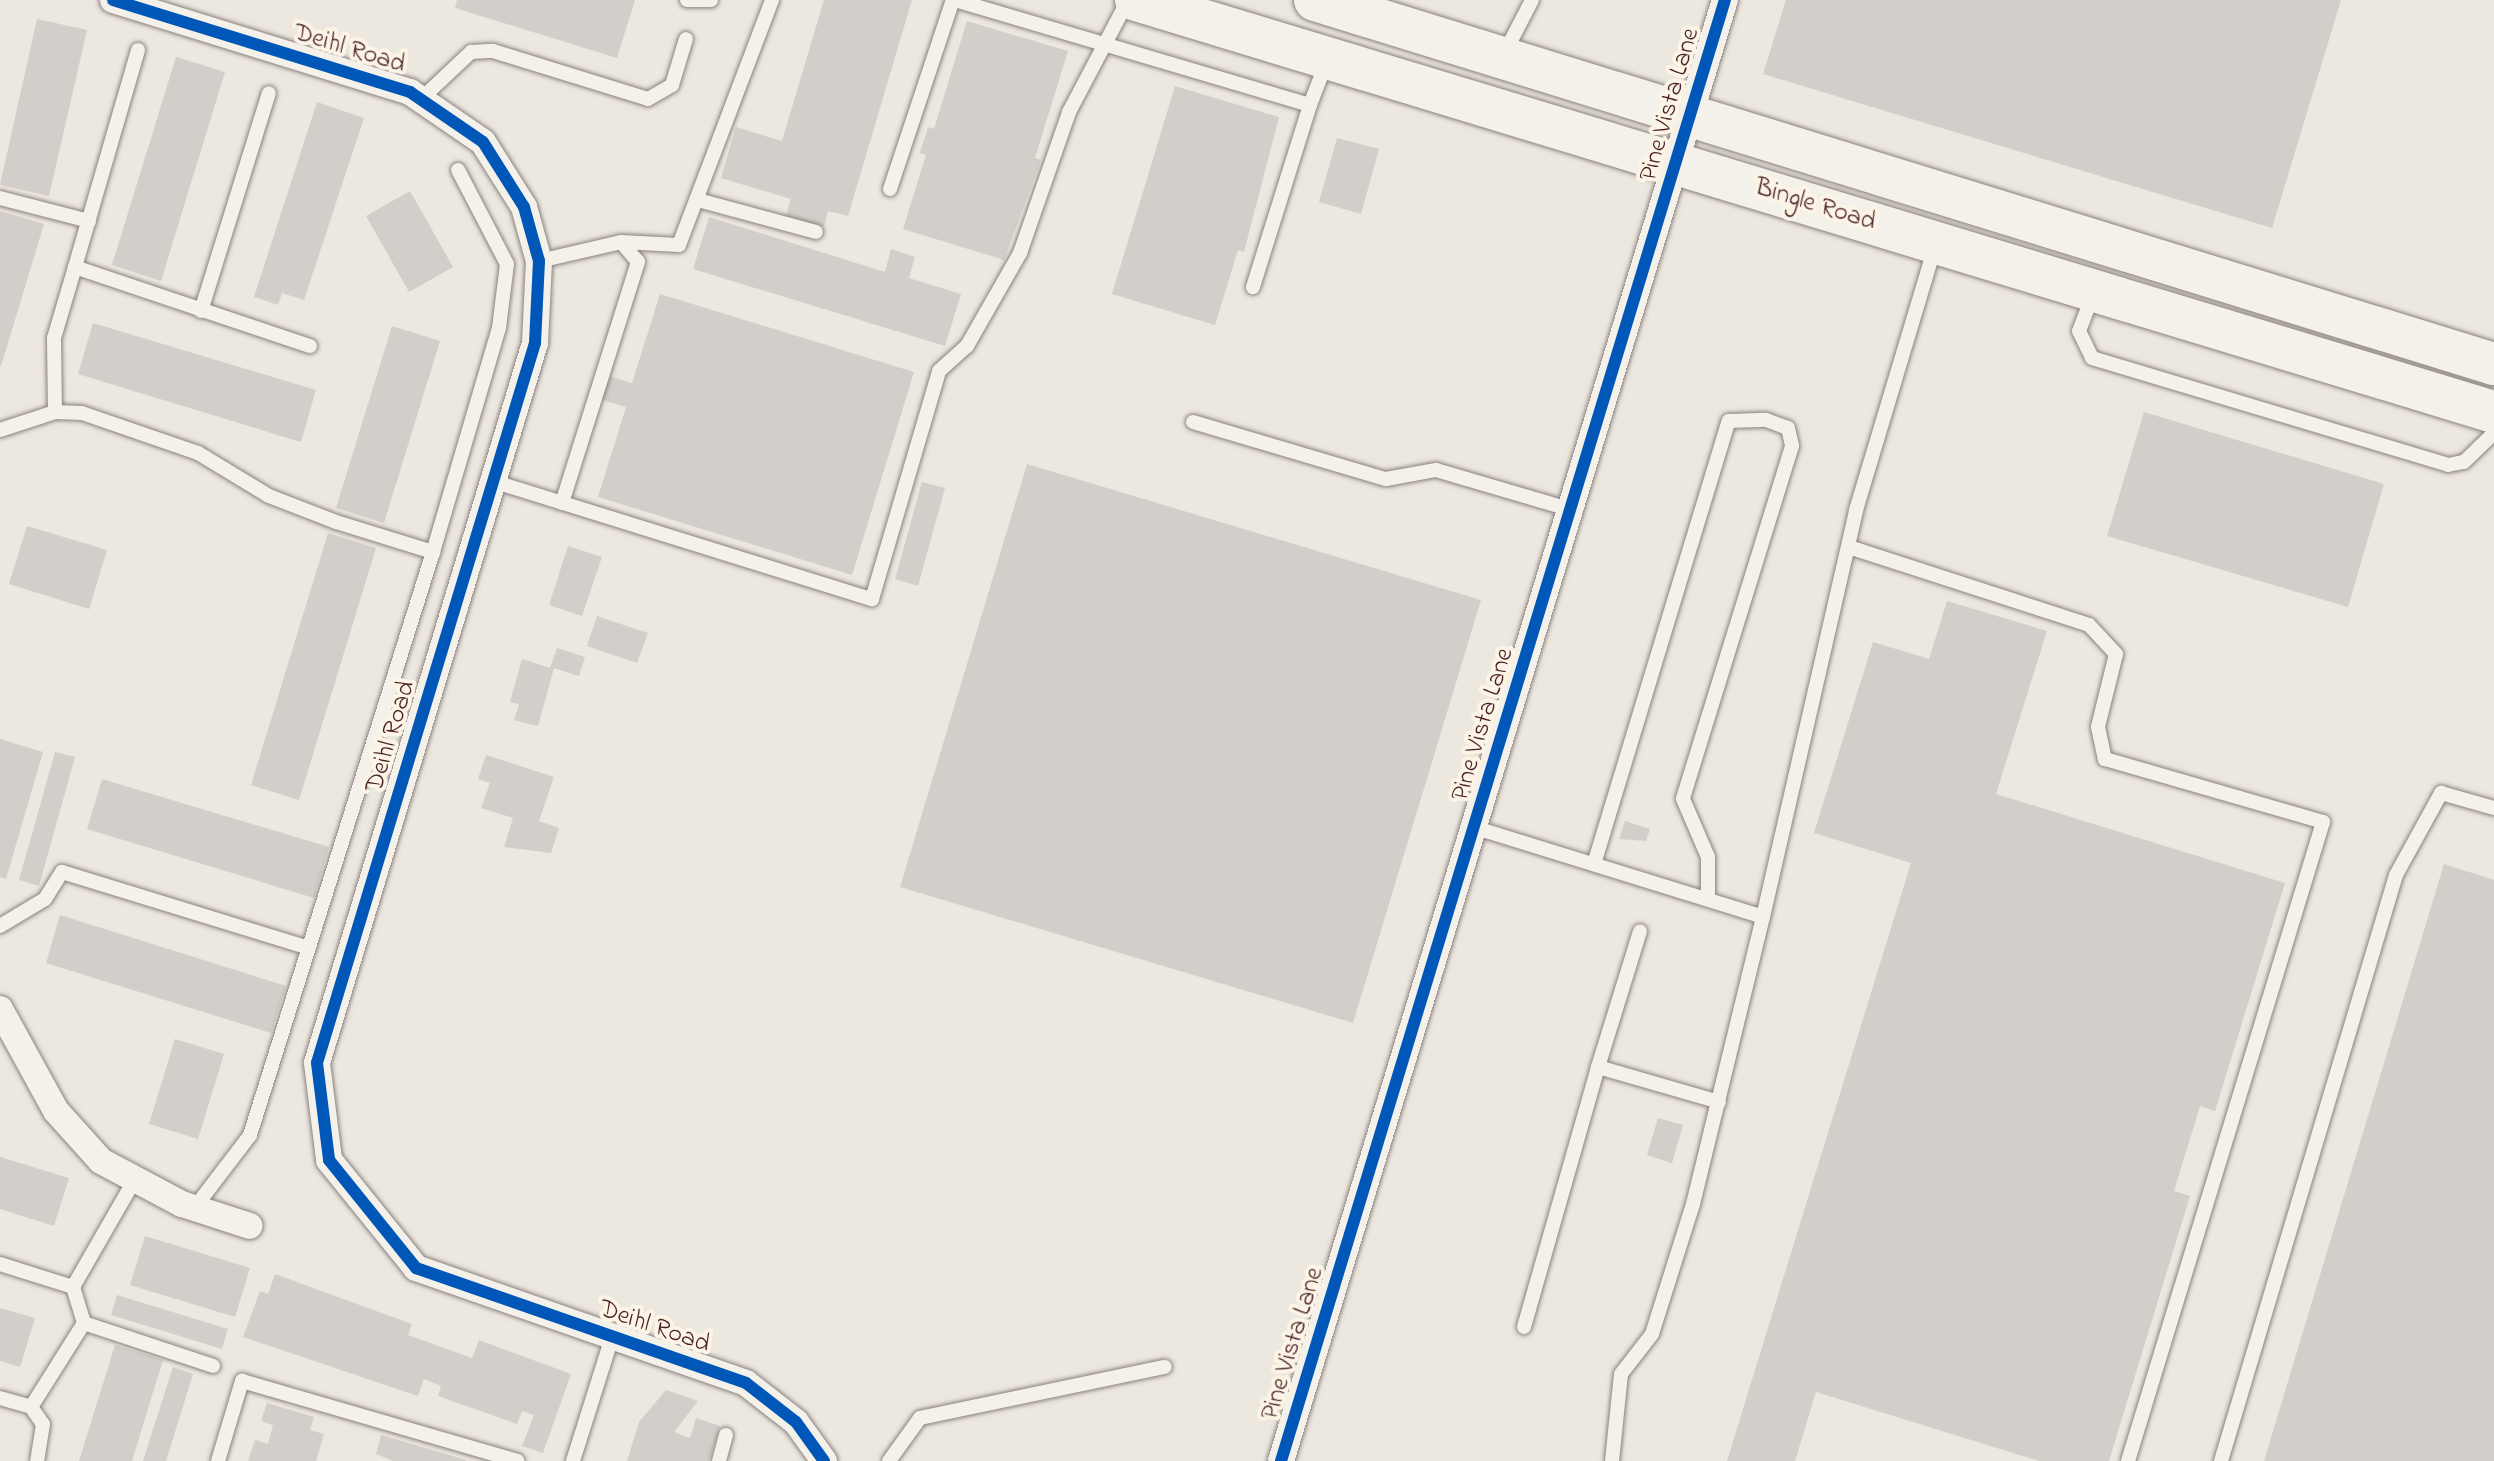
<!DOCTYPE html>
<style>
body{margin:0}
#map{position:relative;width:2494px;height:1461px;overflow:hidden;background:#ece7df;font-family:"Indie Flower",sans-serif}
div>[style]{position:absolute}
.building>*{inset:0;background:#d3cec9}
.roads{filter:drop-shadow(0 0 2px #8b817f) drop-shadow(0 0 2px #8b817f)}
.lane>*{height:14px;margin:-7px;padding:0 7px;transform-origin:7px;border-radius:7px;background:#f4f0ea}
.street>*{height:26px;margin:-13px;padding:0 13px;transform-origin:13px;border-radius:13px;background:#f4f0ea}
.primary>*{height:42px;margin:-21px;padding:0 21px;transform-origin:21px;border-radius:21px;background:#f4f0ea}
.cycleway>*{height:12px;margin:-6px;padding:0 6px;transform-origin:6px;border-radius:6px;background:#0057b8}
span{translate:-50% -50%;white-space:nowrap;text-align:center;line-height:1.15;-webkit-text-stroke:8px #fcf5e5;paint-order:stroke}
.street-label{font-size:26px;color:#4a1f2b}
</style>
<div id="map">
<div class="building">
<i style="clip-path:polygon(457px 0,635px 0,617px 58px,455px 8px)"></i>
<i style="clip-path:polygon(824px 0,912px 0,848px 216px,828px 211px,824px 227px,786px 216px,791px 199px,721px 178px,736px 127px,782px 141px)"></i>
<i style="clip-path:polygon(1786px 0,2341px 0,2272px 228px,1763px 74px)"></i>
<i style="clip-path:polygon(37px 19px,87px 30px,49px 196px,0 185px)"></i>
<i style="clip-path:polygon(967px 21px,1068px 51px,1035px 158px,1041px 160px,1004px 260px,903px 229px,926px 155px,920px 153px,928px 127px,934px 129px)"></i>
<i style="clip-path:polygon(176px 57px,225px 72px,161px 281px,112px 265px)"></i>
<i style="clip-path:polygon(1175px 86px,1279px 117px,1244px 252px,1238px 250px,1215px 325px,1112px 294px)"></i>
<i style="clip-path:polygon(317px 102px,364px 118px,304px 300px,282px 293px,278px 305px,254px 297px)"></i>
<i style="clip-path:polygon(1337px 138px,1379px 149px,1361px 214px,1319px 202px)"></i>
<i style="clip-path:polygon(410px 191px,453px 267px,409px 292px,366px 216px)"></i>
<i style="clip-path:polygon(0 211px,44px 224px,1px 366px,0 366px)"></i>
<i style="clip-path:polygon(709px 217px,885px 272px,891px 249px,915px 257px,909px 278px,961px 294px,945px 346px,693px 269px)"></i>
<i style="clip-path:polygon(660px 294px,914px 372px,852px 575px,598px 497px,626px 407px,602px 400px,609px 376px,632px 383px)"></i>
<i style="clip-path:polygon(93px 323px,316px 390px,301px 442px,78px 374px)"></i>
<i style="clip-path:polygon(392px 326px,440px 341px,384px 523px,336px 508px)"></i>
<i style="clip-path:polygon(2144px 412px,2384px 484px,2348px 607px,2107px 536px)"></i>
<i style="clip-path:polygon(1027px 464px,1481px 600px,1353px 1023px,900px 887px)"></i>
<i style="clip-path:polygon(922px 482px,945px 488px,918px 586px,895px 579px)"></i>
<i style="clip-path:polygon(27px 526px,107px 550px,89px 609px,9px 584px)"></i>
<i style="clip-path:polygon(328px 533px,376px 548px,299px 800px,251px 785px)"></i>
<i style="clip-path:polygon(568px 546px,602px 557px,582px 616px,549px 605px)"></i>
<i style="clip-path:polygon(1947px 601px,2047px 631px,1996px 794px,2285px 883px,2215px 1111px,2200px 1106px,2174px 1191px,2190px 1196px,2109px 1461px,2039px 1461px,1816px 1392px,1795px 1461px,1727px 1461px,1911px 863px,1814px 833px,1873px 642px,1929px 659px)"></i>
<i style="clip-path:polygon(597px 616px,648px 633px,637px 663px,587px 646px)"></i>
<i style="clip-path:polygon(557px 648px,585px 657px,579px 676px,554px 668px,538px 726px,514px 720px,519px 704px,510px 702px,522px 659px,550px 668px)"></i>
<i style="clip-path:polygon(0 739px,43px 752px,6px 879px,0 877px)"></i>
<i style="clip-path:polygon(55px 752px,75px 757px,39px 886px,19px 880px)"></i>
<i style="clip-path:polygon(486px 755px,554px 777px,539px 821px,559px 828px,551px 853px,504px 847px,513px 818px,481px 808px,490px 783px,478px 779px)"></i>
<i style="clip-path:polygon(102px 779px,329px 847px,314px 898px,87px 829px)"></i>
<i style="clip-path:polygon(1625px 821px,1650px 829px,1646px 841px,1619px 839px)"></i>
<i style="clip-path:polygon(2444px 864px,2494px 880px,2494px 1461px,2264px 1461px)"></i>
<i style="clip-path:polygon(60px 915px,286px 986px,271px 1033px,46px 963px)"></i>
<i style="clip-path:polygon(175px 1039px,224px 1054px,198px 1139px,149px 1124px)"></i>
<i style="clip-path:polygon(1658px 1118px,1683px 1125px,1672px 1163px,1647px 1155px)"></i>
<i style="clip-path:polygon(0 1157px,69px 1178px,54px 1226px,0 1209px)"></i>
<i style="clip-path:polygon(145px 1236px,250px 1268px,235px 1317px,130px 1285px)"></i>
<i style="clip-path:polygon(275px 1274px,412px 1324px,408px 1335px,472px 1358px,479px 1340px,571px 1374px,543px 1453px,522px 1446px,534px 1415px,522px 1411px,517px 1424px,438px 1396px,441px 1386px,424px 1379px,418px 1396px,243px 1337px,260px 1291px,268px 1294px)"></i>
<i style="clip-path:polygon(117px 1295px,228px 1329px,222px 1349px,111px 1315px)"></i>
<i style="clip-path:polygon(0 1308px,35px 1318px,20px 1367px,0 1361px)"></i>
<i style="clip-path:polygon(115px 1345px,163px 1360px,132px 1461px,79px 1461px)"></i>
<i style="clip-path:polygon(173px 1367px,193px 1374px,166px 1461px,143px 1461px)"></i>
<i style="clip-path:polygon(666px 1390px,698px 1401px,674px 1432px,690px 1438px,696px 1418px,720px 1426px,709px 1461px,627px 1461px,639px 1422px)"></i>
<i style="clip-path:polygon(267px 1403px,314px 1417px,310px 1430px,324px 1434px,316px 1461px,248px 1461px,255px 1440px,268px 1444px,273px 1425px,261px 1421px)"></i>
<i style="clip-path:polygon(381px 1435px,466px 1460px,466px 1461px,393px 1461px,376px 1454px)"></i>
</div>
<div class="roads">
<div class="lane">
<i style="left:687px;top:0;width:24px"></i>
<i style="left:955px;top:0;width:370px;rotate:16.5deg"></i>
<i style="left:1310px;top:105px;width:191px;rotate:107.4deg"></i>
<i style="left:1503px;top:56px;width:63px;rotate:-62.6deg"></i>
<i style="left:421px;top:99px;width:69px;rotate:-43.2deg"></i>
<i style="left:471px;top:52px;width:22px;rotate:-3deg"></i>
<i style="left:493px;top:51px;width:162px;rotate:17.2deg"></i>
<i style="left:648px;top:99px;width:28px;rotate:-30deg"></i>
<i style="left:672px;top:85px;width:48px;rotate:-73.1deg"></i>
<i style="left:1310px;top:105px;width:45px;rotate:-69.1deg"></i>
<i style="left:890px;top:189px;width:199px;rotate:-71.6deg"></i>
<i style="left:0;top:198px;width:92px;rotate:14.5deg"></i>
<i style="left:702px;top:201px;width:118px;rotate:15.2deg"></i>
<i style="left:539px;top:261px;width:84px;rotate:-13deg"></i>
<i style="left:621px;top:242px;width:58px;rotate:3deg"></i>
<i style="left:679px;top:245px;width:262px;rotate:-69.2deg"></i>
<i style="left:75px;top:267px;width:226px;rotate:-73.8deg"></i>
<i style="left:2094px;top:292px;width:42px;rotate:111deg"></i>
<i style="left:2079px;top:331px;width:30px;rotate:64deg"></i>
<i style="left:2092px;top:358px;width:372px;rotate:16.7deg"></i>
<i style="left:2448px;top:465px;width:16px;rotate:-11deg"></i>
<i style="left:2464px;top:462px;width:42px;rotate:-44deg"></i>
<i style="left:201px;top:311px;width:228px;rotate:-72.7deg"></i>
<i style="left:55px;top:412px;width:74px;rotate:-90.8deg"></i>
<i style="left:54px;top:338px;width:74px;rotate:-73.5deg"></i>
<i style="left:75px;top:267px;width:248px;rotate:18.6deg"></i>
<i style="left:1193px;top:422px;width:201px;rotate:16.5deg"></i>
<i style="left:1386px;top:479px;width:51px;rotate:-10.2deg"></i>
<i style="left:1436px;top:470px;width:142px;rotate:16.4deg"></i>
<i style="left:0;top:430px;width:58px;rotate:-18.1deg"></i>
<i style="left:55px;top:412px;width:27px;rotate:2deg"></i>
<i style="left:82px;top:413px;width:123px;rotate:19deg"></i>
<i style="left:198px;top:453px;width:83px;rotate:31.2deg"></i>
<i style="left:269px;top:496px;width:72px;rotate:21.2deg"></i>
<i style="left:336px;top:522px;width:102px;rotate:17.2deg"></i>
<i style="left:433px;top:552px;width:234px;rotate:-73.6deg"></i>
<i style="left:499px;top:328px;width:64px;rotate:-82.9deg"></i>
<i style="left:507px;top:264px;width:106px;rotate:-117.5deg"></i>
<i style="left:492px;top:481px;width:398px;rotate:17.3deg"></i>
<i style="left:872px;top:599px;width:238px;rotate:-73.6deg"></i>
<i style="left:939px;top:371px;width:38px;rotate:-42deg"></i>
<i style="left:967px;top:346px;width:107px;rotate:-60.3deg"></i>
<i style="left:1020px;top:253px;width:149px;rotate:-70.8deg"></i>
<i style="left:1069px;top:112px;width:127px;rotate:-62.2deg"></i>
<i style="left:562px;top:503px;width:253px;rotate:-72.5deg"></i>
<i style="left:638px;top:262px;width:26px;rotate:-130deg"></i>
<i style="left:1852px;top:548px;width:249px;rotate:18deg"></i>
<i style="left:2089px;top:625px;width:40px;rotate:47deg"></i>
<i style="left:2116px;top:654px;width:75px;rotate:103.9deg"></i>
<i style="left:2098px;top:727px;width:33px;rotate:78deg"></i>
<i style="left:2105px;top:759px;width:227px;rotate:16.1deg"></i>
<i style="left:2323px;top:822px;width:668px;rotate:106.97deg"></i>
<i style="left:1476px;top:828px;width:300px;rotate:17.2deg"></i>
<i style="left:1763px;top:917px;width:417px;rotate:-77.1deg"></i>
<i style="left:1856px;top:510px;width:278px;rotate:-73.3deg"></i>
<i style="left:1594px;top:864px;width:463px;rotate:-73.1deg"></i>
<i style="left:1729px;top:421px;width:37px;rotate:-2deg"></i>
<i style="left:1766px;top:420px;width:23px;rotate:20deg"></i>
<i style="left:1788px;top:428px;width:18px;rotate:77deg"></i>
<i style="left:1792px;top:446px;width:369px;rotate:107.2deg"></i>
<i style="left:1683px;top:799px;width:63px;rotate:66.7deg"></i>
<i style="left:1708px;top:857px;width:42px;rotate:90deg"></i>
<i style="left:0;top:926px;width:52px;rotate:-31deg"></i>
<i style="left:45px;top:899px;width:32px;rotate:-58deg"></i>
<i style="left:62px;top:872px;width:258px;rotate:17.1deg"></i>
<i style="left:1598px;top:1067px;width:142px;rotate:-72.8deg"></i>
<i style="left:196px;top:1206px;width:89px;rotate:-52.7deg"></i>
<i style="left:250px;top:1135px;width:611px;rotate:-72.57deg"></i>
<i style="left:0;top:1264px;width:77px;rotate:17.5deg"></i>
<i style="left:73px;top:1287px;width:38px;rotate:73deg"></i>
<i style="left:84px;top:1323px;width:99px;rotate:122.2deg"></i>
<i style="left:73px;top:1287px;width:125px;rotate:-60.1deg"></i>
<i style="left:84px;top:1323px;width:136px;rotate:18.4deg"></i>
<i style="left:1524px;top:1327px;width:270px;rotate:-74.1deg"></i>
<i style="left:1598px;top:1067px;width:126px;rotate:16.1deg"></i>
<i style="left:0;top:1398px;width:32px;rotate:16deg"></i>
<i style="left:31px;top:1407px;width:21px;rotate:55deg"></i>
<i style="left:43px;top:1424px;width:37px;rotate:99deg"></i>
<i style="left:218px;top:1461px;width:84px;rotate:-73.3deg"></i>
<i style="left:242px;top:1381px;width:287px;rotate:16.2deg"></i>
<i style="left:573px;top:1461px;width:130px;rotate:-72.5deg"></i>
<i style="left:719px;top:1461px;width:27px;rotate:-75deg"></i>
<i style="left:889px;top:1461px;width:53px;rotate:-54.2deg"></i>
<i style="left:920px;top:1418px;width:250px;rotate:-11.8deg"></i>
<i style="left:1612px;top:1461px;width:87px;rotate:-84.1deg"></i>
<i style="left:1621px;top:1374px;width:51px;rotate:-52.2deg"></i>
<i style="left:1652px;top:1334px;width:136px;rotate:-72.5deg"></i>
<i style="left:1693px;top:1204px;width:295px;rotate:-76.3deg"></i>
<i style="left:2221px;top:1461px;width:612px;rotate:-73.37deg"></i>
<i style="left:2396px;top:875px;width:94px;rotate:-61.2deg"></i>
<i style="left:2441px;top:793px;width:55px;rotate:15.8deg"></i>
</div>
<div class="street">
<i style="left:113px;top:0;width:311px;rotate:17.2deg"></i>
<i style="left:410px;top:92px;width:88px;rotate:34.4deg"></i>
<i style="left:483px;top:142px;width:77px;rotate:57.8deg"></i>
<i style="left:524px;top:207px;width:56px;rotate:74.5deg"></i>
<i style="left:539px;top:261px;width:82px;rotate:92.8deg"></i>
<i style="left:535px;top:343px;width:752px;rotate:106.85deg"></i>
<i style="left:317px;top:1063px;width:98px;rotate:82.9deg"></i>
<i style="left:329px;top:1160px;width:139px;rotate:51.1deg"></i>
<i style="left:416px;top:1268px;width:349px;rotate:19.2deg"></i>
<i style="left:746px;top:1383px;width:63px;rotate:38deg"></i>
<i style="left:796px;top:1422px;width:48px;rotate:54.3deg"></i>
<i style="left:0;top:1009px;width:116px;rotate:61.2deg"></i>
<i style="left:56px;top:1111px;width:67px;rotate:48deg"></i>
<i style="left:101px;top:1161px;width:92px;rotate:28deg"></i>
<i style="left:182px;top:1204px;width:71px;rotate:17.9deg"></i>
<i style="left:1281px;top:1461px;width:1527px;rotate:-73.1deg"></i>
</div>
<div class="primary">
<i style="left:1136px;top:0;width:1419px;rotate:16.88deg"></i>
<i style="left:1315px;top:0;width:1234px;rotate:17.16deg"></i>
</div>
</div>
<div class="cycleway">
<i style="left:113px;top:0;width:311px;rotate:17.2deg"></i>
<i style="left:410px;top:92px;width:88px;rotate:34.4deg"></i>
<i style="left:483px;top:142px;width:77px;rotate:57.8deg"></i>
<i style="left:524px;top:207px;width:56px;rotate:74.5deg"></i>
<i style="left:539px;top:261px;width:82px;rotate:92.8deg"></i>
<i style="left:535px;top:343px;width:752px;rotate:106.85deg"></i>
<i style="left:317px;top:1063px;width:98px;rotate:82.9deg"></i>
<i style="left:329px;top:1160px;width:139px;rotate:51.1deg"></i>
<i style="left:416px;top:1268px;width:349px;rotate:19.2deg"></i>
<i style="left:746px;top:1383px;width:63px;rotate:38deg"></i>
<i style="left:796px;top:1422px;width:48px;rotate:54.3deg"></i>
<i style="left:1281px;top:1461px;width:1527px;rotate:-73.1deg"></i>
</div>
<div class="street-label">
<span style="left:349px;top:50px;rotate:17deg">Deihl Road</span>
<span style="left:1671px;top:105px;rotate:-74deg">Pine Vista Lane</span>
<span style="left:1815px;top:206px;rotate:17deg">Bingle Road</span>
<span style="left:1484px;top:725px;rotate:-73deg">Pine Vista Lane</span>
<span style="left:392px;top:737px;rotate:-73deg">Deihl Road</span>
<span style="left:654px;top:1328px;rotate:19deg">Deihl Road</span>
<span style="left:1294px;top:1344px;rotate:-73deg">Pine Vista Lane</span>
</div>
</div>
